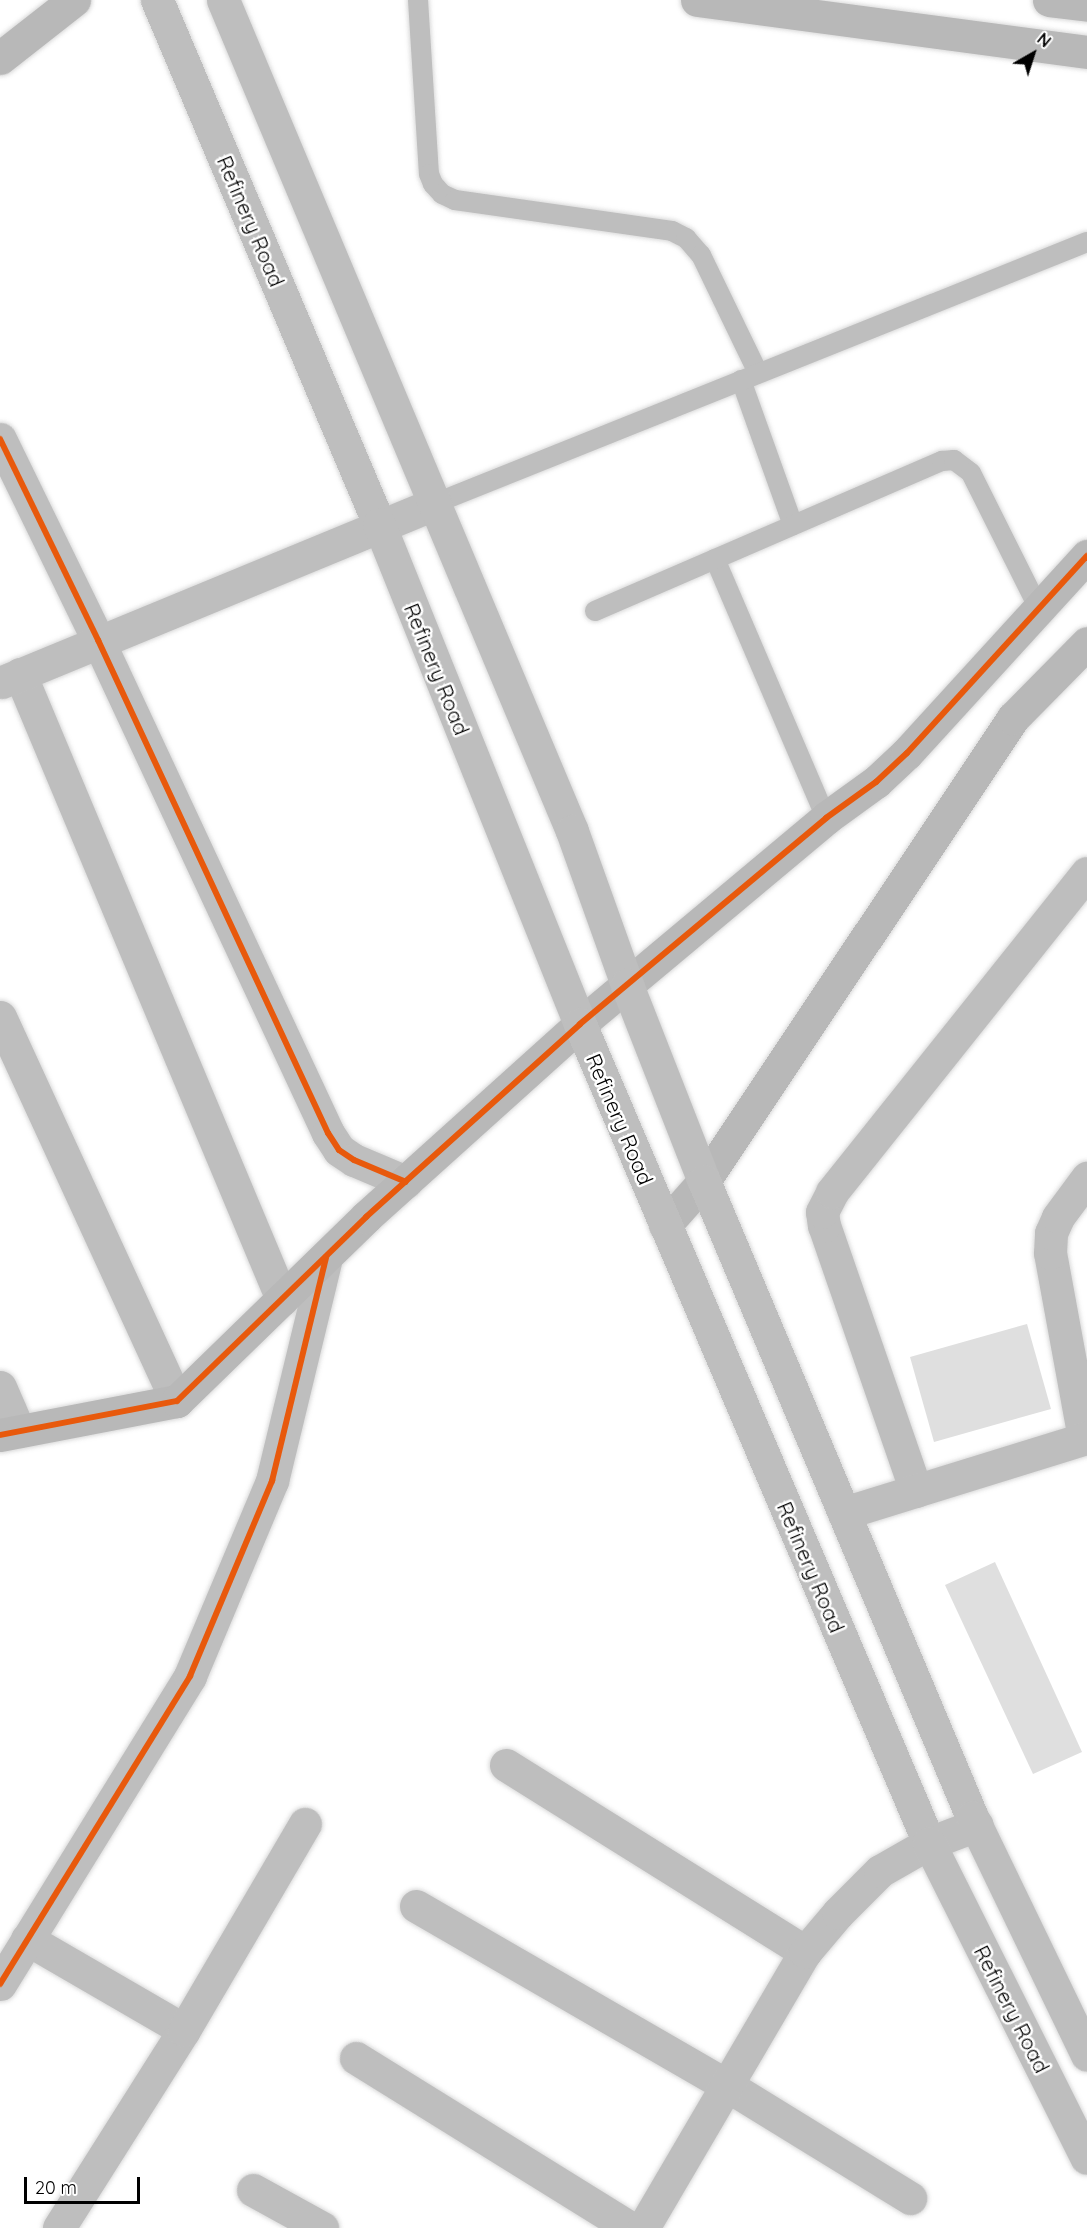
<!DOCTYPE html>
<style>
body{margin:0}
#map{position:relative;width:1087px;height:2228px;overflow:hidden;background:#fff;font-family:Quicksand,sans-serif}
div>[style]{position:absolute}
.building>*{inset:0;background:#dfdfdf}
.roads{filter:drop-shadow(0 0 2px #dbdbdb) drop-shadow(0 0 2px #dbdbdb)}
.lane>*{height:20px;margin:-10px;padding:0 10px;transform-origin:10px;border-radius:10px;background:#bebebe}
.street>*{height:33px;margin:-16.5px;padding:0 16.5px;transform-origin:16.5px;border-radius:16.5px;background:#bebebe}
.secondary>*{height:33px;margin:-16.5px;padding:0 16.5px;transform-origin:16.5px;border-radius:16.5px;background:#b8b8b8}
.primary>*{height:33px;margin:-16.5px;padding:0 16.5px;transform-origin:16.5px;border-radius:16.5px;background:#bebebe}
.cycleway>*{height:6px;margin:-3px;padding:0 3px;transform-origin:3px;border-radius:3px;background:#e8590c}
span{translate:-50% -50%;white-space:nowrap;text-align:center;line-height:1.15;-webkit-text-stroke:5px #fff;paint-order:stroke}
.street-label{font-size:21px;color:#000}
.north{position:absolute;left:1003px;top:24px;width:60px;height:60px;-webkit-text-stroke:4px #fff;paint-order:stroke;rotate:39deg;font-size:16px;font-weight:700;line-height:24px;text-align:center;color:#000}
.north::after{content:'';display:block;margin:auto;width:21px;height:27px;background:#000;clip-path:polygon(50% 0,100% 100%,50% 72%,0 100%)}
.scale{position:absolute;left:24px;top:2177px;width:116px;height:27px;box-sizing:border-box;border:3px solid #000;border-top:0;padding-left:8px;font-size:18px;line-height:21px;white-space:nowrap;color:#000;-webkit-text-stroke:4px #fff;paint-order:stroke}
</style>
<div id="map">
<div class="building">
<i style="clip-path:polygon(1027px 1324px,1051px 1409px,934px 1442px,910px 1357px)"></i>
<i style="clip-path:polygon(995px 1562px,1082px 1752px,1033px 1774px,945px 1585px)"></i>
</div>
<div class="roads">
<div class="lane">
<i style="left:418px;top:0;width:174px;rotate:86.4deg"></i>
<i style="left:429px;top:174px;width:11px;rotate:68deg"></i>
<i style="left:433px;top:184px;width:13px;rotate:48deg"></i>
<i style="left:442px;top:194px;width:14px;rotate:25deg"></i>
<i style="left:455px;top:200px;width:219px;rotate:8.1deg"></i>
<i style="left:672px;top:231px;width:16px;rotate:27deg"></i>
<i style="left:686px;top:238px;width:23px;rotate:49deg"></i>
<i style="left:701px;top:255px;width:131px;rotate:64.2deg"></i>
<i style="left:741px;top:380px;width:154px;rotate:70.3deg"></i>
<i style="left:436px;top:503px;width:701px;rotate:-21.85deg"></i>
<i style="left:715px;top:559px;width:282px;rotate:66.8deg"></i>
<i style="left:595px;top:611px;width:378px;rotate:-23.4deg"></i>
<i style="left:942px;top:461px;width:12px;rotate:-5deg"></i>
<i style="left:954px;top:460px;width:21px;rotate:37deg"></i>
<i style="left:971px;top:473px;width:152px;rotate:63.4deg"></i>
</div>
<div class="street">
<i style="left:0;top:439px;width:224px;rotate:64deg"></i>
<i style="left:98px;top:640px;width:544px;rotate:64.99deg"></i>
<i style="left:328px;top:1133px;width:20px;rotate:57deg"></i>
<i style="left:339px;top:1150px;width:18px;rotate:34deg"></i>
<i style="left:354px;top:1160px;width:56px;rotate:22.9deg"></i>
<i style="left:20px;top:674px;width:678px;rotate:67.26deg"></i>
<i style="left:2px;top:682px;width:469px;rotate:-22.4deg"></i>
<i style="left:0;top:1017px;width:423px;rotate:65.3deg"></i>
<i style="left:0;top:1387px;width:48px;rotate:66.6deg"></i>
<i style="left:1084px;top:1438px;width:188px;rotate:-100.4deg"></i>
<i style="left:1050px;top:1253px;width:20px;rotate:-87deg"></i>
<i style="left:1051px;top:1233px;width:17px;rotate:-66deg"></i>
<i style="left:1058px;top:1217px;width:49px;rotate:-53.4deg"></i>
<i style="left:916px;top:1491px;width:281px;rotate:-109.1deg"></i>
<i style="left:824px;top:1226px;width:14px;rotate:-98deg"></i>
<i style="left:822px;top:1212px;width:22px;rotate:-63deg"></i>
<i style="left:832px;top:1192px;width:408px;rotate:-51.4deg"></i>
<i style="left:844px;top:1513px;width:254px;rotate:-17.2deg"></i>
<i style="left:506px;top:1765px;width:353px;rotate:32deg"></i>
<i style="left:416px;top:1906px;width:360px;rotate:30deg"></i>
<i style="left:728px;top:2086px;width:214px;rotate:31.6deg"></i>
<i style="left:27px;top:1939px;width:181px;rotate:30.1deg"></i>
<i style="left:184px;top:2030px;width:234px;rotate:122.3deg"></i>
<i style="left:0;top:1984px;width:362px;rotate:-58.3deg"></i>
<i style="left:190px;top:1676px;width:212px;rotate:-67.2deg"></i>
<i style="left:272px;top:1481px;width:230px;rotate:-76.4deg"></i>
<i style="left:184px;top:2030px;width:239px;rotate:-59.6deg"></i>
<i style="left:356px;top:2058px;width:322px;rotate:31.8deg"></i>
<i style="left:253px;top:2190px;width:79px;rotate:28.8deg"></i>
<i style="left:643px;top:2228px;width:320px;rotate:-59.6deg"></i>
<i style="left:805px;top:1952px;width:51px;rotate:-49.8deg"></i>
<i style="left:838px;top:1913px;width:59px;rotate:-45deg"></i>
<i style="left:880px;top:1871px;width:56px;rotate:-29.7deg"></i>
<i style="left:929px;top:1843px;width:51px;rotate:-20.6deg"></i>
</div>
<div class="secondary">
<i style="left:697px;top:0;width:393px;rotate:7.6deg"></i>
<i style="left:1049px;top:0;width:38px;rotate:7deg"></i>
<i style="left:0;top:58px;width:94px;rotate:-38.1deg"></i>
<i style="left:665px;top:1225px;width:59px;rotate:-48.4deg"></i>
<i style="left:704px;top:1181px;width:557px;rotate:-56.28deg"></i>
<i style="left:1013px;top:718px;width:105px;rotate:-45.4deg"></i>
<i style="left:0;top:1435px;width:180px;rotate:-10.9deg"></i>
<i style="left:177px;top:1401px;width:264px;rotate:-44.2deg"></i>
<i style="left:366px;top:1217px;width:288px;rotate:-42deg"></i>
<i style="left:580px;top:1024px;width:321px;rotate:-39.9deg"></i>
<i style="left:826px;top:818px;width:62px;rotate:-35.8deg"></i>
<i style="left:876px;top:782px;width:42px;rotate:-43.1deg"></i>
<i style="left:907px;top:753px;width:267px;rotate:-47.6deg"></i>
</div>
<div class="primary">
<i style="left:157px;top:0;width:569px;rotate:67.04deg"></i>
<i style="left:379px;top:524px;width:539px;rotate:68.1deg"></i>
<i style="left:580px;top:1024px;width:890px;rotate:66.92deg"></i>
<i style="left:929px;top:1843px;width:352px;rotate:63.4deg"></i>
<i style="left:223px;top:0;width:901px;rotate:67.22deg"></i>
<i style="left:572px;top:831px;width:164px;rotate:70.3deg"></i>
<i style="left:627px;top:985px;width:211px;rotate:68.6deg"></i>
<i style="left:704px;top:1181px;width:690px;rotate:67.15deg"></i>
<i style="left:972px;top:1817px;width:264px;rotate:64.2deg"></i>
</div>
</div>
<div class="cycleway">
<i style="left:0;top:439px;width:224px;rotate:64deg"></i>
<i style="left:98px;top:640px;width:544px;rotate:64.99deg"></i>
<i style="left:328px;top:1133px;width:20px;rotate:57deg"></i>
<i style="left:339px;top:1150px;width:18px;rotate:34deg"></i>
<i style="left:354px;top:1160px;width:56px;rotate:22.9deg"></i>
<i style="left:0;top:1435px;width:180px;rotate:-10.9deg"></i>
<i style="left:177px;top:1401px;width:264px;rotate:-44.2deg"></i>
<i style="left:366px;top:1217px;width:288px;rotate:-42deg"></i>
<i style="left:580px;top:1024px;width:321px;rotate:-39.9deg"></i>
<i style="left:826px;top:818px;width:62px;rotate:-35.8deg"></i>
<i style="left:876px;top:782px;width:42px;rotate:-43.1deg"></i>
<i style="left:907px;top:753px;width:267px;rotate:-47.6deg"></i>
<i style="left:0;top:1984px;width:362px;rotate:-58.3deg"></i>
<i style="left:190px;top:1676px;width:212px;rotate:-67.2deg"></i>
<i style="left:272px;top:1481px;width:230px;rotate:-76.4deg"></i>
</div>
<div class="street-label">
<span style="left:251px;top:221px;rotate:67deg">Refinery Road</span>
<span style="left:437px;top:669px;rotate:68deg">Refinery Road</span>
<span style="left:620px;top:1119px;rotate:67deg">Refinery Road</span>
<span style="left:811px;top:1567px;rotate:67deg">Refinery Road</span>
<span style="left:1012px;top:2009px;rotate:63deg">Refinery Road</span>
</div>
<div class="north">N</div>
<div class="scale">20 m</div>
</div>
